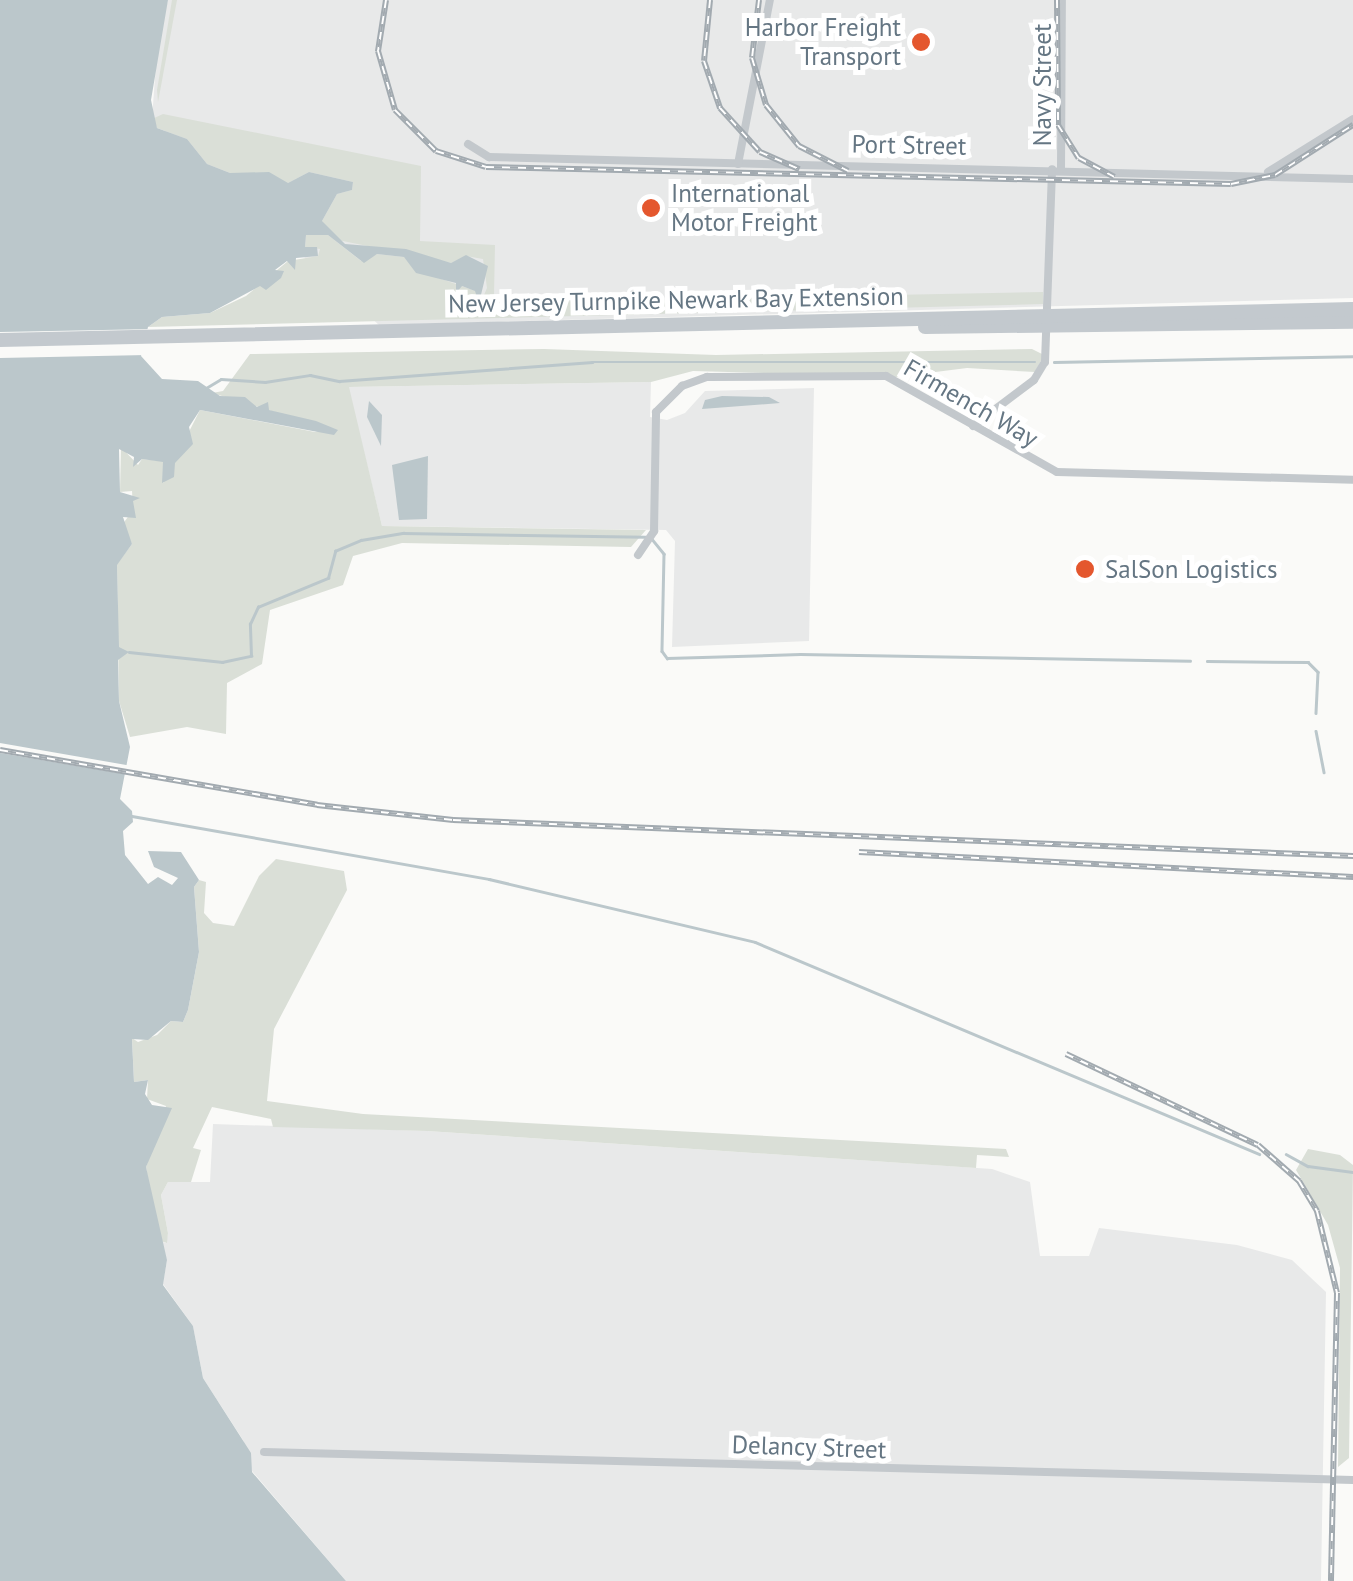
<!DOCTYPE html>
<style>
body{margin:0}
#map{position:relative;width:1353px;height:1581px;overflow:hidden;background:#fafaf8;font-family:"PT Sans",sans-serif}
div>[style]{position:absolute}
.built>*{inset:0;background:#e8e9e9}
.green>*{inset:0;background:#dadfd7}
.water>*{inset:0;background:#bbc7cb}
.pier>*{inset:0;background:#fafaf8}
.stream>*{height:2.5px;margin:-1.25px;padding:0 1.25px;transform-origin:1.25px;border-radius:1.25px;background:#bbc7cb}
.street>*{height:8px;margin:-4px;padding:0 4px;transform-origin:4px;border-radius:4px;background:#c3c8cc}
.highway>*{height:14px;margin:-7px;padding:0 7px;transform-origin:7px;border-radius:7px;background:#c3c9ce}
.rail>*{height:6px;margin-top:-3px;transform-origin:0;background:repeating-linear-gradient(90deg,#fff 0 8px,#a2aab0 0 16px);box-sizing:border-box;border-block:2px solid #a2aab0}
.dots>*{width:28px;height:28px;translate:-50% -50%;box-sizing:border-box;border:5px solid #fff;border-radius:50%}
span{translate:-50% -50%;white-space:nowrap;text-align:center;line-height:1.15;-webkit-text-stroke:10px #fff;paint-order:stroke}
.poi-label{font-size:25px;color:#657683}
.right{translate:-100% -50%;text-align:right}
.left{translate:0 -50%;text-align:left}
.street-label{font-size:25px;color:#657683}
</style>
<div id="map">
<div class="built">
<i style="clip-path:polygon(168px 0,1353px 0,1353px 298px,379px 325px,152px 119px,158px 36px)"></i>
<i style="clip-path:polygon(651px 382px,650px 417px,667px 420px,685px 413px,705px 391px,814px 388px,809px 641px,672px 647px,675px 541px,666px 530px,382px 526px,348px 387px)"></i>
<i style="clip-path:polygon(213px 1124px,427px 1131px,992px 1169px,1030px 1182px,1040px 1256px,1089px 1256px,1099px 1228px,1237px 1245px,1292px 1260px,1326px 1292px,1321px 1581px,346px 1581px,252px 1471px,243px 1440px,203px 1378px,193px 1326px,163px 1284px,167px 1260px,157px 1240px,166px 1243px,168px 1233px,161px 1195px,168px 1182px,210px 1182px)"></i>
</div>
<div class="green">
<i style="clip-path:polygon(172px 0,177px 0,158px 102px,157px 90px)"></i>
<i style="clip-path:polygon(163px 114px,421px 166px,420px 241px,495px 245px,494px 296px,529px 302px,1043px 292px,1043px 304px,148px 327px,162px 317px,210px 313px,246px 296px,288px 261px,318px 256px,320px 249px,305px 247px,306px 235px,314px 233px,328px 235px,361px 261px,377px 254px,404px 257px,427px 274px,476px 291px,481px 302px,487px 288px,483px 259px,466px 256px,451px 263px,333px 239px,322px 221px,337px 194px,352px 190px,353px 182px,309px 172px,288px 183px,230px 173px,207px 164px,187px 139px,157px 128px,152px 119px)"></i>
<i style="clip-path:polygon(544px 349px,716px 355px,1032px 349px,1044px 355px,1035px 372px,967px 368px,896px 377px,693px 371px,651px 382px,349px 387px,382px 526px,646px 530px,631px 547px,402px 543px,353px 556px,343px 585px,270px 610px,262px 664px,227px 683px,226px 734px,187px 727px,130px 737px,119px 701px,117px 564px,132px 544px,122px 525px,133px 510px,132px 491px,120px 492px,121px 447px,138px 465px,142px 459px,163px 461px,163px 483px,200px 410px,315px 432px,331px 429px,212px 393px,223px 391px,250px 354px)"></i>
<i style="clip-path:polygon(276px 859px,344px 871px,347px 890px,274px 1029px,267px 1101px,363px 1114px,1006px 1149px,1009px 1157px,977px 1155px,976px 1168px,427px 1131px,273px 1127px,271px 1119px,212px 1107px,193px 1148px,201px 1150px,191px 1182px,168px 1182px,161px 1195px,168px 1233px,167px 1243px,157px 1240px,146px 1167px,166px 1106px,147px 1099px,148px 1080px,134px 1082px,132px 1038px,138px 1042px,157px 1035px,171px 1021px,183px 1022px,188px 1010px,199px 952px,194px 887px,199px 880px,206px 882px,204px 913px,213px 923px,234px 926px,259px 876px)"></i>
<i style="clip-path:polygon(1308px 1149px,1340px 1155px,1353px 1165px,1349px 1458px,1338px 1467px,1340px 1268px,1328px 1225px,1296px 1170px)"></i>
</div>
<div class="water">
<i style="clip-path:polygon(0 0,168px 0,151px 100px,157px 128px,187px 139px,207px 164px,230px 173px,269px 172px,288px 183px,309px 172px,353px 182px,352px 190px,337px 194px,322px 221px,345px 244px,406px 249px,451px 263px,466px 255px,488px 266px,479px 303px,475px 291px,462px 286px,456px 293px,456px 283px,416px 273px,404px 257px,377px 254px,364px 263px,328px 235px,306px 235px,305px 247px,317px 247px,318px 256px,296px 258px,295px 270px,287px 261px,275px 270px,284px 271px,281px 278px,266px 290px,260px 286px,210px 313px,162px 317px,148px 327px,141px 356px,162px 379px,198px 381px,220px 396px,245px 397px,257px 407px,268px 402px,269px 410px,316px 421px,338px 430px,334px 435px,200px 410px,189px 427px,193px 444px,175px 463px,174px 477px,162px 483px,163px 462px,142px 459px,133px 467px,134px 457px,119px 449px,120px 492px,140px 498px,133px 501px,136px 518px,123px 517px,132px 544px,117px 565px,119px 647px,129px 652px,118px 660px,119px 701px,130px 747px,120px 799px,132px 811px,133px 822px,123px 831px,125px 855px,148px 884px,158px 877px,172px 885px,178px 878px,154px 867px,148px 851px,181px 852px,199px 880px,194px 887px,199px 952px,188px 1010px,183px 1022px,171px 1021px,148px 1040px,132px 1039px,134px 1082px,148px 1080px,145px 1094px,152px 1105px,172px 1108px,146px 1167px,167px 1260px,163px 1285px,193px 1326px,203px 1378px,251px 1453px,252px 1472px,346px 1581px,0 1581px)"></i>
<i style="clip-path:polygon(722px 396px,769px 397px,780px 403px,702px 409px,705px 400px)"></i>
<i style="clip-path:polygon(369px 401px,382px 415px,381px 446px,367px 417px)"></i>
<i style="clip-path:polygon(428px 456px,427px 519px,399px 520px,392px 465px)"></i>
</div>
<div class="pier">
<i style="clip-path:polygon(154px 329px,147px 355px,0 358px,0 332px)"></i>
<i style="clip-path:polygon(0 743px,132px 766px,130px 775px,0 753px)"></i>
</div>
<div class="stream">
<i style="left:1054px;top:362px;width:299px;rotate:-1.1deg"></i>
<i style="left:206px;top:388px;width:17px;rotate:-31deg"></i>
<i style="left:221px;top:379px;width:44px;rotate:3.9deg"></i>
<i style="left:265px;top:382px;width:46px;rotate:-8.8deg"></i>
<i style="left:310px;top:375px;width:30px;rotate:12deg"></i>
<i style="left:339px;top:381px;width:254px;rotate:-4.3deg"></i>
<i style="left:592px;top:362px;width:443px"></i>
<i style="left:652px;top:539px;width:19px;rotate:51deg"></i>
<i style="left:664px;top:554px;width:97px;rotate:91.2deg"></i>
<i style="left:662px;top:651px;width:9px;rotate:54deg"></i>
<i style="left:667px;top:658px;width:133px;rotate:-1.7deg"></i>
<i style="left:800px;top:654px;width:390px;rotate:1deg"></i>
<i style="left:129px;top:652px;width:94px;rotate:6.1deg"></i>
<i style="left:222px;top:662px;width:30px;rotate:-12deg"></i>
<i style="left:251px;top:656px;width:32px;rotate:-92deg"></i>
<i style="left:250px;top:624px;width:19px;rotate:-65deg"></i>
<i style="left:258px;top:607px;width:76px;rotate:-22.5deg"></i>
<i style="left:328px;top:578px;width:28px;rotate:-75deg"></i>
<i style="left:335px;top:551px;width:28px;rotate:-23deg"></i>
<i style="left:361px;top:540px;width:43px;rotate:-9.5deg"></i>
<i style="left:403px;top:533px;width:242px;rotate:0.9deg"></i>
<i style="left:1207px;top:661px;width:101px;rotate:0.6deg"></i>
<i style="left:1308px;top:662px;width:14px;rotate:45deg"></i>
<i style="left:1318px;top:672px;width:41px;rotate:92.8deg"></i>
<i style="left:1316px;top:731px;width:42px;rotate:79deg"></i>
<i style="left:132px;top:816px;width:363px;rotate:10deg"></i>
<i style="left:489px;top:879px;width:273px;rotate:13.3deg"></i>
<i style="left:755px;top:942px;width:547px;rotate:22.81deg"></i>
<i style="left:1286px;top:1154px;width:25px;rotate:29deg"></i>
<i style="left:1308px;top:1166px;width:45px;rotate:7.6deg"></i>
</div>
<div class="street">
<i style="left:468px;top:144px;width:25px;rotate:32deg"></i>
<i style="left:489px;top:157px;width:864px;rotate:1.46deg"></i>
<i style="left:738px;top:164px;width:167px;rotate:-79deg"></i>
<i style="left:1061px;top:169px;width:169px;rotate:-89.7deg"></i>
<i style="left:1268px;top:172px;width:100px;rotate:-31.9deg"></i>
<i style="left:973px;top:426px;width:76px;rotate:-37deg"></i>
<i style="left:1034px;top:380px;width:21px;rotate:-59deg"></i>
<i style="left:1045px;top:362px;width:193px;rotate:-87.9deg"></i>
<i style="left:638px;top:555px;width:29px;rotate:-56deg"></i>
<i style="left:654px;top:531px;width:119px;rotate:-89deg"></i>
<i style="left:656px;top:412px;width:37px;rotate:-45deg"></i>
<i style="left:682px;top:386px;width:27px;rotate:-20deg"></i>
<i style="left:707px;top:377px;width:179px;rotate:-0.3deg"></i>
<i style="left:886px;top:376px;width:196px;rotate:29.3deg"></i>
<i style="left:1057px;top:472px;width:296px;rotate:1.5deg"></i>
<i style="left:264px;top:1452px;width:1089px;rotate:1.47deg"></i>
</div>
<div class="highway">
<i style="left:925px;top:327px;width:428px;rotate:-0.7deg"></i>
<i style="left:0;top:340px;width:1353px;rotate:-1.31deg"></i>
</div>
<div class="rail">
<i style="left:386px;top:0;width:52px;rotate:98.9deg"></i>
<i style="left:378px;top:51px;width:61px;rotate:73.9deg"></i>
<i style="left:395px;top:110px;width:58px;rotate:45deg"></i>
<i style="left:436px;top:151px;width:52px;rotate:17.7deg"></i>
<i style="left:486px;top:167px;width:745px;rotate:1.31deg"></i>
<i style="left:1231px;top:184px;width:45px;rotate:-11.6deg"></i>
<i style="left:1275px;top:175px;width:93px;rotate:-32.7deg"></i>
<i style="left:710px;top:0;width:61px;rotate:95.6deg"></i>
<i style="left:704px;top:61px;width:50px;rotate:71.2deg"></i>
<i style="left:720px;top:108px;width:59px;rotate:47.7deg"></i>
<i style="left:760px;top:152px;width:43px;rotate:23.6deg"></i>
<i style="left:759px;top:0;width:58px;rotate:96.9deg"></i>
<i style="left:752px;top:58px;width:49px;rotate:73.4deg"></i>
<i style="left:766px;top:105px;width:53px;rotate:51.2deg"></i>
<i style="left:799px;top:146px;width:55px;rotate:27deg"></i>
<i style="left:1057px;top:0;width:125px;rotate:89.5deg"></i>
<i style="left:1058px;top:125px;width:39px;rotate:58deg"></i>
<i style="left:1079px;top:158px;width:40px;rotate:28deg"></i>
<i style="left:0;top:750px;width:322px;rotate:9.8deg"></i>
<i style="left:317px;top:805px;width:137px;rotate:6.3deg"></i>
<i style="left:453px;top:820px;width:901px;rotate:2.29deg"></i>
<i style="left:859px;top:852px;width:495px;rotate:2.9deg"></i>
<i style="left:1066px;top:1054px;width:212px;rotate:25.4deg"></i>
<i style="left:1258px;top:1145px;width:55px;rotate:41.3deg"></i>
<i style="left:1299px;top:1181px;width:35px;rotate:59deg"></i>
<i style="left:1317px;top:1211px;width:84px;rotate:76.3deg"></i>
<i style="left:1337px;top:1293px;width:288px;rotate:91.2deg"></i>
</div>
<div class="dots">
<i style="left:921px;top:42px;background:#e4572e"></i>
<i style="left:651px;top:208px;background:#e4572e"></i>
<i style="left:1085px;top:569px;background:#e4572e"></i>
</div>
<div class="poi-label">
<span class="right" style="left:901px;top:42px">Harbor Freight<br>Transport</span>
<span class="left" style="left:671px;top:208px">International<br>Motor Freight</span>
<span class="left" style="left:1105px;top:569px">SalSon Logistics</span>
</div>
<div class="street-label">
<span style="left:1042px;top:85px;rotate:-90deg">Navy Street</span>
<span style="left:909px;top:145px;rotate:1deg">Port Street</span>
<span style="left:676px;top:300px;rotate:-1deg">New Jersey Turnpike Newark Bay Extension</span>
<span style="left:971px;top:403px;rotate:30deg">Firmench Way</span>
<span style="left:809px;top:1447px;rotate:2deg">Delancy Street</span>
</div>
</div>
